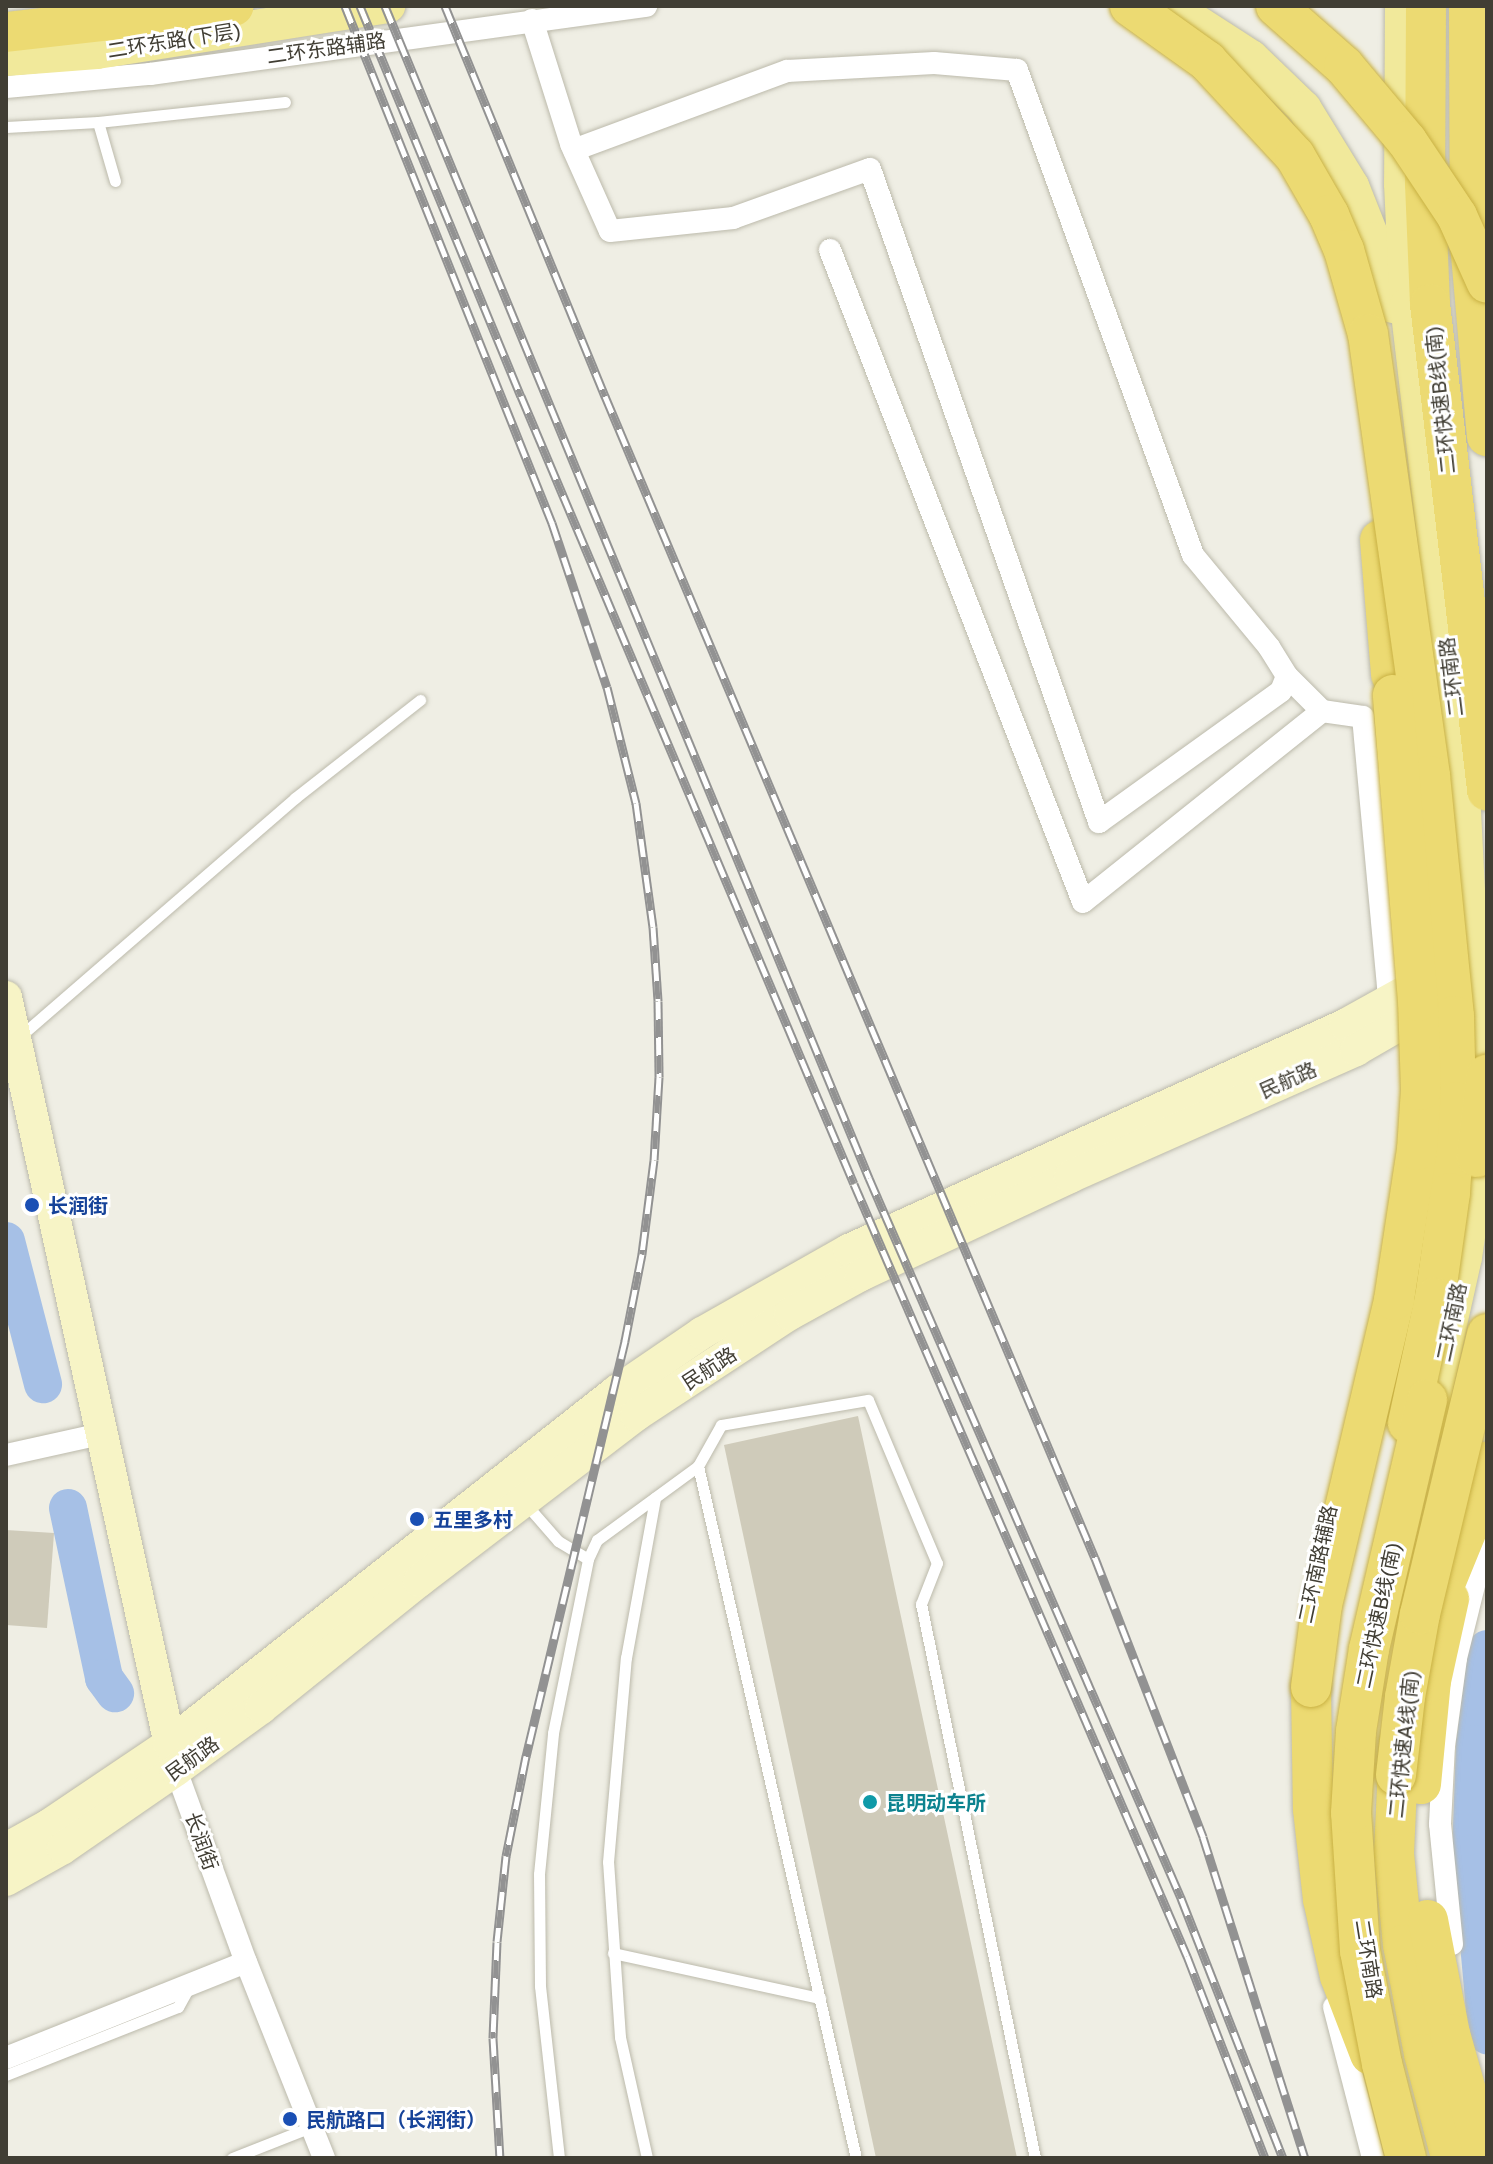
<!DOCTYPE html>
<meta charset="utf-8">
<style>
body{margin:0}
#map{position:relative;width:1493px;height:2164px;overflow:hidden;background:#efeee4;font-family:"Golos Text","Noto Sans SC",sans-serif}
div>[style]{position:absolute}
.river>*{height:38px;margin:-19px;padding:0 19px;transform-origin:19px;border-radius:19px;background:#a6c0e6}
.building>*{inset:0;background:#cfcbba}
.roads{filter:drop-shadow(0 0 2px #bcbaab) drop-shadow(0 0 2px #bcbaab)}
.lane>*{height:11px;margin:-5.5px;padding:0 5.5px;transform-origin:5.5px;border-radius:5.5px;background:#fff}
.street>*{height:22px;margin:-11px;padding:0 11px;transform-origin:11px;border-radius:11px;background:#fff}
.secondary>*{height:32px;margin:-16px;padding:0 16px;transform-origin:16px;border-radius:16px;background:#f7f4c6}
.primary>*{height:34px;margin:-17px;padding:0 17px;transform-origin:17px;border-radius:17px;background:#f1e99b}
.highway>*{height:40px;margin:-20px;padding:0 20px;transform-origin:20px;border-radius:20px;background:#ecda72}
.rail>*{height:9px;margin-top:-4.5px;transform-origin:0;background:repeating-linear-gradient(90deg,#fff 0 18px,#929292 0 36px);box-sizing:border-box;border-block:2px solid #929292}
.bridges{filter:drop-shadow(0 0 2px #c9b144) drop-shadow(0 0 2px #c9b144)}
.highway-bridge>*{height:40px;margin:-20px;padding:0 20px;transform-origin:20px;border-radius:20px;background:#ecda72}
.dots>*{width:22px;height:22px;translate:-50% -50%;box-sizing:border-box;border:4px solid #fff;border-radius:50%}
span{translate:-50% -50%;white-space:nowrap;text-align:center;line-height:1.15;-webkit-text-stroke:6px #fff;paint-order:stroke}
.street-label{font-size:20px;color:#413e34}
.transit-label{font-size:20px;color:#164399;font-weight:700}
.left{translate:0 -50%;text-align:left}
.culture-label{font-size:20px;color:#0d838f;font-weight:700}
.frame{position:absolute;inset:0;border:8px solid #413e34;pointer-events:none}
</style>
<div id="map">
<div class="river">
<i style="left:6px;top:1241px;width:148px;rotate:75.5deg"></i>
<i style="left:68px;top:1508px;width:174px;rotate:78deg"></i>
<i style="left:104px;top:1678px;width:19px;rotate:54deg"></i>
<i style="left:1487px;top:1649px;width:96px;rotate:97.2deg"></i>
<i style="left:1475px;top:1744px;width:110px;rotate:92.1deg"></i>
<i style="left:1471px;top:1854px;width:182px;rotate:84.9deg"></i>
</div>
<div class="building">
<i style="clip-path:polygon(858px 1416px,1017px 2158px,876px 2158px,724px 1445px)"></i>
<i style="clip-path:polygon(6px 1530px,54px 1533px,47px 1628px,6px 1625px)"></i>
</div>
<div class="roads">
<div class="lane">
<i style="left:6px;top:127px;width:92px;rotate:-3.1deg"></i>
<i style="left:115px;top:181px;width:61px;rotate:-106.1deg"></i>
<i style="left:98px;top:122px;width:188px;rotate:-6.1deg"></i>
<i style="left:18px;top:1038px;width:367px;rotate:-40.9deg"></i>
<i style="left:295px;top:798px;width:159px;rotate:-38.1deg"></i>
<i style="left:698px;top:1466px;width:710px;rotate:77.14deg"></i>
<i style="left:524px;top:1502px;width:52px;rotate:48.9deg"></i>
<i style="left:558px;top:1541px;width:35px;rotate:31deg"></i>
<i style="left:613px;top:1953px;width:212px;rotate:12.3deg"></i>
<i style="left:6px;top:2075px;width:185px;rotate:-21.6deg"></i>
<i style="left:178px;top:2007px;width:23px;rotate:-61deg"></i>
<i style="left:232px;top:2158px;width:85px;rotate:-21.4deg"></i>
<i style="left:559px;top:2158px;width:173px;rotate:-96.3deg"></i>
<i style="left:540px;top:1986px;width:112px;rotate:-90.5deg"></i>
<i style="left:539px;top:1874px;width:142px;rotate:-84.3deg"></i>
<i style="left:553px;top:1733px;width:177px;rotate:-78.6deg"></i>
<i style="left:588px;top:1559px;width:21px;rotate:-65deg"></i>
<i style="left:597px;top:1540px;width:125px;rotate:-36.2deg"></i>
<i style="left:698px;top:1466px;width:47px;rotate:-60.7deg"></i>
<i style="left:721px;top:1425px;width:149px;rotate:-9.7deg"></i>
<i style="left:868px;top:1400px;width:177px;rotate:67.1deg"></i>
<i style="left:937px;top:1563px;width:44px;rotate:111.3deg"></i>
<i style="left:921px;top:1604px;width:566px;rotate:78.37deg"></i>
<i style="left:647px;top:2158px;width:124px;rotate:-102.6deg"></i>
<i style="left:620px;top:2037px;width:175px;rotate:-93.9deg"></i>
<i style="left:608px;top:1862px;width:205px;rotate:-85deg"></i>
<i style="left:626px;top:1658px;width:163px;rotate:-79.7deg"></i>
</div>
<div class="street">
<i style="left:532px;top:20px;width:130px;rotate:72.5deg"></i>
<i style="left:571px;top:144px;width:95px;rotate:65.9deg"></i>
<i style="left:610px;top:231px;width:124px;rotate:-6deg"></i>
<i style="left:733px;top:218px;width:145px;rotate:-19.7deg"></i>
<i style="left:870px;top:169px;width:692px;rotate:70.67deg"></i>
<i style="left:1099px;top:822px;width:224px;rotate:-35.7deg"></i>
<i style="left:1281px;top:691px;width:16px;rotate:-68deg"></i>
<i style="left:1287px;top:676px;width:34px;rotate:-122deg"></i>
<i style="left:1269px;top:647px;width:119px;rotate:-129.6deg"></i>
<i style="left:1193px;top:555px;width:516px;rotate:-109.95deg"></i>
<i style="left:1017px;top:70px;width:83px;rotate:-175.2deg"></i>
<i style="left:934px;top:63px;width:147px;rotate:176.9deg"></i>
<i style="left:787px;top:71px;width:227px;rotate:159.7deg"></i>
<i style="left:6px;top:87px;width:145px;rotate:-5.2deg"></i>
<i style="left:150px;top:74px;width:501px;rotate:-7.81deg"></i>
<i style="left:830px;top:250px;width:699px;rotate:68.79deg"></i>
<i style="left:1083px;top:902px;width:306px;rotate:-38.6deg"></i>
<i style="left:1322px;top:711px;width:41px;rotate:8.3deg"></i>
<i style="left:1363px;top:717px;width:283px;rotate:84.7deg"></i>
<i style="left:1287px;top:676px;width:49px;rotate:45deg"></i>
<i style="left:6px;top:1455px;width:97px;rotate:-12.5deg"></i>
<i style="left:176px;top:1770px;width:204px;rotate:70deg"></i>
<i style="left:246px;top:1962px;width:211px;rotate:68.3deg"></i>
<i style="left:1452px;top:1944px;width:121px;rotate:-95.7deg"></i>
<i style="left:1440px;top:1824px;width:78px;rotate:-87.1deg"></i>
<i style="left:1444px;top:1746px;width:89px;rotate:-82.2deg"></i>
<i style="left:1456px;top:1658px;width:128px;rotate:-76deg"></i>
<i style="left:1334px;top:2007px;width:156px;rotate:75.5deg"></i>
<i style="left:6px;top:2058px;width:258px;rotate:-21.8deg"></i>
</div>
<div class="secondary">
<i style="left:6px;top:997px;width:784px;rotate:77.63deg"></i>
<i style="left:6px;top:1849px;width:49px;rotate:-29.2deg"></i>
<i style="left:49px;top:1825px;width:145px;rotate:-34deg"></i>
<i style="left:169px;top:1744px;width:570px;rotate:-38.24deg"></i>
<i style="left:617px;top:1391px;width:103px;rotate:-34.3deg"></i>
<i style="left:702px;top:1333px;width:169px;rotate:-29.5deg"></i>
<i style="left:849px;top:1250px;width:545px;rotate:-24.4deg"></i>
<i style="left:1345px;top:1025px;width:105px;rotate:-29deg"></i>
<i style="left:6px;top:1880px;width:65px;rotate:-29.3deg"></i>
<i style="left:63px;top:1848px;width:137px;rotate:-34.6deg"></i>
<i style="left:176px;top:1770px;width:105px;rotate:-36.1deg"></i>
<i style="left:261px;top:1708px;width:203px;rotate:-38.8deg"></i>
<i style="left:419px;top:1581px;width:273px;rotate:-37.4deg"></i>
<i style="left:636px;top:1415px;width:184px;rotate:-33.3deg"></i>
<i style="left:790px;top:1314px;width:81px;rotate:-28.8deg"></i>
<i style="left:861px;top:1275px;width:231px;rotate:-25.1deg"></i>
<i style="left:1070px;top:1177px;width:313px;rotate:-23.9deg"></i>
<i style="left:1356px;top:1050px;width:94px;rotate:-30.1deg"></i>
</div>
<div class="primary">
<i style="left:1172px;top:6px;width:94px;rotate:32.8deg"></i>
<i style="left:1251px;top:57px;width:74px;rotate:43.9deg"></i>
<i style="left:1304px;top:108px;width:92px;rotate:58.4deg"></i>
<i style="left:1352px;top:186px;width:57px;rotate:68.4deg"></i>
<i style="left:1373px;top:239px;width:70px;rotate:73.4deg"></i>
<i style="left:1402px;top:6px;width:178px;rotate:90.3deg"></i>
<i style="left:1401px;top:184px;width:121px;rotate:87.2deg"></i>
<i style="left:1407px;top:305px;width:470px;rotate:83.3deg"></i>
<i style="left:1462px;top:772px;width:341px;rotate:87.1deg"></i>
<i style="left:1479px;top:1113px;width:90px;rotate:93.8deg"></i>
<i style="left:1473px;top:1203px;width:55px;rotate:98.4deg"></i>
<i style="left:1465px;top:1257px;width:174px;rotate:102.6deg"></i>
<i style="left:6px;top:59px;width:91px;rotate:-4.4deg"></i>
<i style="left:97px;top:52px;width:295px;rotate:-9deg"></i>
</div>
<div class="highway">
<i style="left:1426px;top:6px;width:178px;rotate:90.3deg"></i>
<i style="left:1425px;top:184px;width:120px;rotate:87.6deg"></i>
<i style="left:1430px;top:304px;width:490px;rotate:83.3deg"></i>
<i style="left:1469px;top:6px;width:237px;rotate:89.8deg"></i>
<i style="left:1470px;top:243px;width:194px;rotate:85deg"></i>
<i style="left:6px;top:32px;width:229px;rotate:-6.5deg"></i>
<i style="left:1380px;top:540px;width:135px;rotate:85.3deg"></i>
<i style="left:1429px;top:1623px;width:106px;rotate:-67.8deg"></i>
<i style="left:1469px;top:1525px;width:66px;rotate:-74.1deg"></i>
<i style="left:1311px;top:1687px;width:122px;rotate:89.1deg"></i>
<i style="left:1313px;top:1809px;width:91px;rotate:83.7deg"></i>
<i style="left:1323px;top:1899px;width:79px;rotate:77.6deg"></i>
<i style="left:1340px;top:1976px;width:84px;rotate:69deg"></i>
<i style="left:1399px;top:1743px;width:111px;rotate:92.6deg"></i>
<i style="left:1394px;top:1854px;width:91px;rotate:84.4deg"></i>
<i style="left:1403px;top:1945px;width:111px;rotate:79.1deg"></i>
<i style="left:1424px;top:2054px;width:107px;rotate:75.4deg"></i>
<i style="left:1421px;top:1784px;width:103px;rotate:-84.5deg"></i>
<i style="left:1431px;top:1681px;width:84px;rotate:-77.6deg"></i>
<i style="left:1428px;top:1920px;width:116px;rotate:79.1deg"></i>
<i style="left:1450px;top:2034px;width:129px;rotate:74.2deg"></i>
</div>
</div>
<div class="rail">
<i style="left:345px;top:6px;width:557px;rotate:68.18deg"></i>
<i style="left:552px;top:523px;width:173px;rotate:71.5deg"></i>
<i style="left:607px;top:687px;width:120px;rotate:76deg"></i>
<i style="left:636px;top:803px;width:125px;rotate:82.2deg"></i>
<i style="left:653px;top:927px;width:74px;rotate:86.1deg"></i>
<i style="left:658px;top:1001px;width:76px;rotate:89.2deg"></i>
<i style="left:659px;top:1077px;width:83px;rotate:93.4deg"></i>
<i style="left:654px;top:1160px;width:95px;rotate:97.3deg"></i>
<i style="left:642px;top:1254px;width:89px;rotate:101.1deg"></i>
<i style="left:625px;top:1341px;width:427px;rotate:103.4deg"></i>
<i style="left:526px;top:1756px;width:102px;rotate:101.3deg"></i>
<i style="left:506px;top:1856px;width:86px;rotate:96deg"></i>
<i style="left:497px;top:1942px;width:96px;rotate:92.4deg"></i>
<i style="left:493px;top:2038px;width:120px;rotate:86.7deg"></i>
<i style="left:360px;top:6px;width:422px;rotate:67.6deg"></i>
<i style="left:521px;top:396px;width:855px;rotate:67.09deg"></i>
<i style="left:854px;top:1184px;width:841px;rotate:66.67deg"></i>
<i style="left:1187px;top:1956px;width:217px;rotate:68.9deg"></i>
<i style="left:385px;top:6px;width:1268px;rotate:67.56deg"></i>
<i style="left:869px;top:1178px;width:785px;rotate:66.57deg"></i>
<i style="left:1181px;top:1898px;width:279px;rotate:68.6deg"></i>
<i style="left:445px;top:6px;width:422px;rotate:67.7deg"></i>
<i style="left:605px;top:396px;width:1261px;rotate:67.14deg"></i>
<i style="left:1095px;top:1558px;width:299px;rotate:68.8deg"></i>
<i style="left:1203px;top:1837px;width:337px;rotate:72.4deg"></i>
</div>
<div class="bridges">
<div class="highway-bridge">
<i style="left:1130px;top:6px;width:95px;rotate:35.5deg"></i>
<i style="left:1207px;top:61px;width:129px;rotate:47.2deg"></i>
<i style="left:1295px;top:156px;width:68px;rotate:60deg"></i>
<i style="left:1329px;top:215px;width:38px;rotate:67deg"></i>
<i style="left:1344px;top:250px;width:87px;rotate:74.1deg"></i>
<i style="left:1368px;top:334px;width:446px;rotate:82deg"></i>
<i style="left:1430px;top:776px;width:241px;rotate:84.3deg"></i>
<i style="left:1454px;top:1016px;width:86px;rotate:88.7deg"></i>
<i style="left:1456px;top:1102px;width:91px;rotate:93.8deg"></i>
<i style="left:1450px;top:1193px;width:106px;rotate:98.1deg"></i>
<i style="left:1435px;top:1298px;width:128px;rotate:102.2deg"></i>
<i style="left:1276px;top:6px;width:91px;rotate:41.4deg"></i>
<i style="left:1344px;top:66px;width:98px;rotate:50deg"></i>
<i style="left:1407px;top:141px;width:90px;rotate:56.3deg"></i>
<i style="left:1457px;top:216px;width:73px;rotate:65.9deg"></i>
<i style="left:1477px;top:1157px;width:83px;rotate:-83deg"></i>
<i style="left:1311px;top:1687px;width:83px;rotate:-82.4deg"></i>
<i style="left:1322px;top:1605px;width:313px;rotate:-76.7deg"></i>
<i style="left:1394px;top:1300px;width:152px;rotate:-81.3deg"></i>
<i style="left:1417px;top:1150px;width:60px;rotate:-86.2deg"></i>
<i style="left:1421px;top:1090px;width:89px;rotate:-91.9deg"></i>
<i style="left:1418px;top:1001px;width:307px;rotate:-94.7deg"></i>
<i style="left:1396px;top:1775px;width:79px;rotate:-83.4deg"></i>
<i style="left:1405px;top:1697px;width:84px;rotate:-79.8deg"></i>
<i style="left:1420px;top:1614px;width:288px;rotate:-76.5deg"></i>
<i style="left:1406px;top:2158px;width:97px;rotate:-104.3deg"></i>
<i style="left:1382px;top:2064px;width:115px;rotate:-101deg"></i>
<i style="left:1360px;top:1951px;width:138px;rotate:-93.7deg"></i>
<i style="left:1351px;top:1813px;width:82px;rotate:-86.5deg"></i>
<i style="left:1356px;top:1731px;width:83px;rotate:-81deg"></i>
<i style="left:1369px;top:1649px;width:256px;rotate:-76.9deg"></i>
</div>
</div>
<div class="dots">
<i style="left:32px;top:1205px;background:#1a4fb4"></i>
<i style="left:417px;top:1519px;background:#1a4fb4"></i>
<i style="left:870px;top:1802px;background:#0f9aa8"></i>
<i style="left:290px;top:2119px;background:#1a4fb4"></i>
</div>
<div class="street-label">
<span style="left:174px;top:40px;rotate:-9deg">二环东路(下层)</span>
<span style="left:326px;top:48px;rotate:-8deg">二环东路辅路</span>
<span style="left:1440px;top:400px;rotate:-96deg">二环快速B线(南)</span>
<span style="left:1451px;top:677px;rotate:-97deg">二环南路</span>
<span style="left:1288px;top:1080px;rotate:-24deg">民航路</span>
<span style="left:1451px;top:1322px;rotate:-78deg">二环南路</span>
<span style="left:709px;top:1368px;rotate:-33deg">民航路</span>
<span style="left:1317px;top:1564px;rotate:-78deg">二环南路辅路</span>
<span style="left:1378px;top:1615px;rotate:-78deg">二环快速B线(南)</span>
<span style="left:1403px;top:1744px;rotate:-84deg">二环快速A线(南)</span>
<span style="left:192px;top:1758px;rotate:-36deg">民航路</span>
<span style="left:202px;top:1841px;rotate:70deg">长润街</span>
<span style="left:1369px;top:1959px;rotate:81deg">二环南路</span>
</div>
<div class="transit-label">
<span class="left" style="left:48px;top:1205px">长润街</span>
<span class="left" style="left:433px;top:1519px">五里多村</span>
<span class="left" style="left:306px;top:2119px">民航路口（长润街）</span>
</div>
<div class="culture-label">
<span class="left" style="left:886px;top:1802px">昆明动车所</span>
</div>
<div class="frame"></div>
</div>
